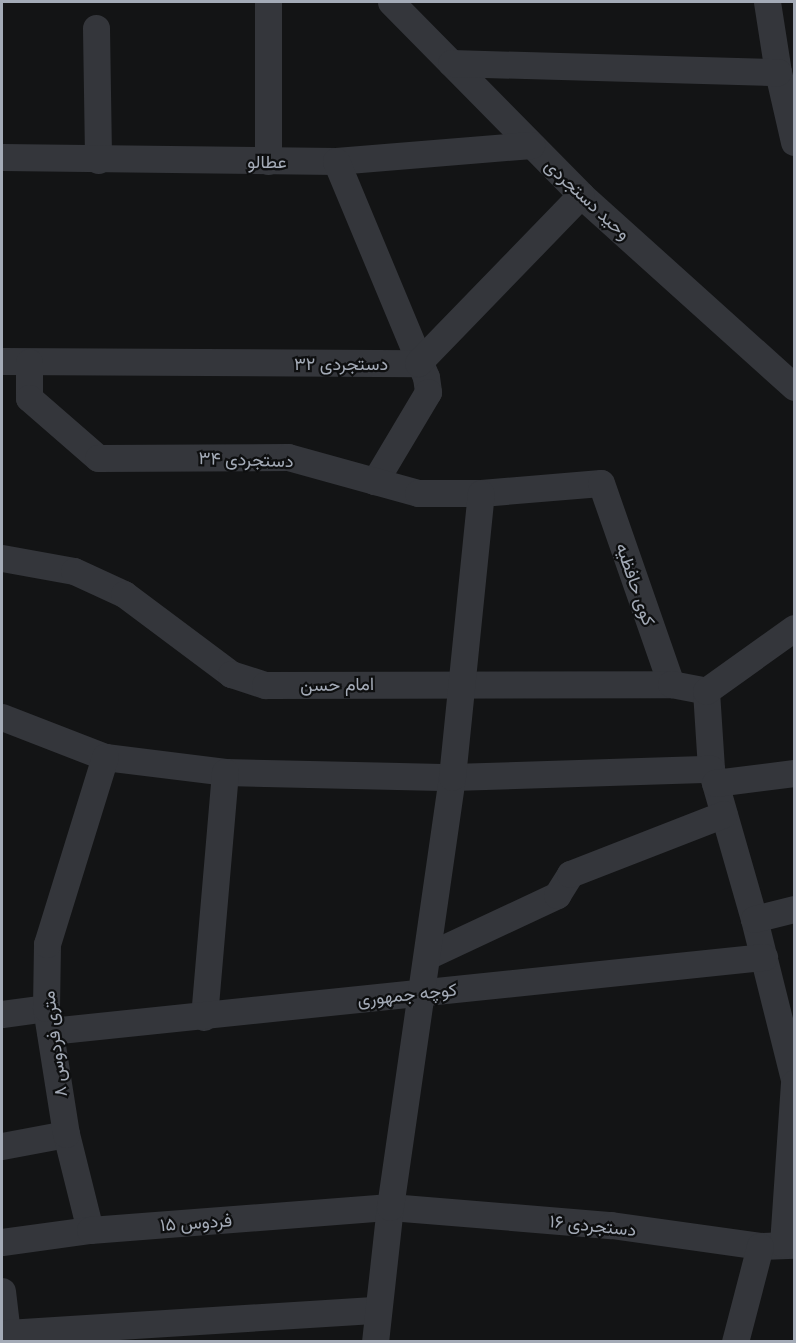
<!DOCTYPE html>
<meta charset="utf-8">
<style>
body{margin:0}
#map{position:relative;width:796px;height:1343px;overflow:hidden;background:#131415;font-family:"Golos Text",Vazirmatn,sans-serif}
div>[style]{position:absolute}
.minor>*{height:27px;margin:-13.5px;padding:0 13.5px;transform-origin:13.5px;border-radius:13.5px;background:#34363b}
span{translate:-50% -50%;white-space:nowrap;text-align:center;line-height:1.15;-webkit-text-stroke:4.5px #0e0f10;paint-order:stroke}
.street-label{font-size:18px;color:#a4abb7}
.frame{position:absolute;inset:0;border:3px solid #a4abb7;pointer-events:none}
</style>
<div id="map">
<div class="minor">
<i style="left:391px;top:2px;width:271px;rotate:45.4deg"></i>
<i style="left:581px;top:195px;width:287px;rotate:42deg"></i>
<i style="left:767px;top:2px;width:71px;rotate:81.1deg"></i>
<i style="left:778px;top:72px;width:72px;rotate:77.1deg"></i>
<i style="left:96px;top:28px;width:132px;rotate:89.1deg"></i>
<i style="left:451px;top:63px;width:327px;rotate:1.6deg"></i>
<i style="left:2px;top:157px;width:334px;rotate:0.7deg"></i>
<i style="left:336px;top:161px;width:196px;rotate:-4.7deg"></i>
<i style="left:268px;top:161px;width:159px;rotate:-90deg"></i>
<i style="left:336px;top:161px;width:234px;rotate:67.4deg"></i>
<i style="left:426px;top:377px;width:15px;rotate:82deg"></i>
<i style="left:428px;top:392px;width:104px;rotate:120.8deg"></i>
<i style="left:2px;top:361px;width:416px;rotate:0.3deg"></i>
<i style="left:418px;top:363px;width:234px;rotate:-45.9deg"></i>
<i style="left:29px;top:362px;width:36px;rotate:90deg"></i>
<i style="left:29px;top:398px;width:91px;rotate:41deg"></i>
<i style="left:98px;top:458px;width:190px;rotate:-0.3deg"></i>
<i style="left:288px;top:457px;width:135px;rotate:15.5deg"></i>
<i style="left:418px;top:493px;width:63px"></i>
<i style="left:481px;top:493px;width:120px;rotate:-4.8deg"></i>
<i style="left:601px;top:483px;width:213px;rotate:70.8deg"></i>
<i style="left:2px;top:558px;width:73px;rotate:10.2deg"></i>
<i style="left:74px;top:571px;width:55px;rotate:24.7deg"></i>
<i style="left:124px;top:594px;width:134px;rotate:36.8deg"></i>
<i style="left:231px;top:674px;width:36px;rotate:18deg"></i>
<i style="left:265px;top:685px;width:406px;rotate:-0.1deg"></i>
<i style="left:671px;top:684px;width:36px;rotate:11deg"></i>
<i style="left:706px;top:691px;width:78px;rotate:86.3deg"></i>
<i style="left:711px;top:769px;width:156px;rotate:74deg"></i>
<i style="left:754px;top:919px;width:165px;rotate:76deg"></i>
<i style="left:706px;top:691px;width:108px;rotate:-35.6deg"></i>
<i style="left:2px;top:717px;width:110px;rotate:21.2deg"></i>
<i style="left:105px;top:757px;width:121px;rotate:7.1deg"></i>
<i style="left:225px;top:772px;width:227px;rotate:1.3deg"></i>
<i style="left:452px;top:777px;width:259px;rotate:-1.8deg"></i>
<i style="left:715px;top:783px;width:80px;rotate:-7.2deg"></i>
<i style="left:754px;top:919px;width:41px;rotate:-14deg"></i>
<i style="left:427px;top:956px;width:144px;rotate:-25.1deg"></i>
<i style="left:557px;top:895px;width:25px;rotate:-58deg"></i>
<i style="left:570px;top:874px;width:165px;rotate:-21.3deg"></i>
<i style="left:2px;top:1014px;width:44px;rotate:-7.8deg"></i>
<i style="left:204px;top:1017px;width:246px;rotate:-85.1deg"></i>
<i style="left:50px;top:1031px;width:718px;rotate:-5.92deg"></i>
<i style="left:2px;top:1146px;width:65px;rotate:-10.6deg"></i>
<i style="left:90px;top:1230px;width:99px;rotate:-104deg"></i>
<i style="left:66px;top:1134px;width:128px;rotate:-99deg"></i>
<i style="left:46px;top:1008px;width:64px;rotate:-89.1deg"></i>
<i style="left:47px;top:944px;width:196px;rotate:-72.8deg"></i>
<i style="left:2px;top:1242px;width:89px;rotate:-7.8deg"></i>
<i style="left:90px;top:1230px;width:301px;rotate:-4.4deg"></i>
<i style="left:390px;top:1207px;width:222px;rotate:4.7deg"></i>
<i style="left:611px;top:1225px;width:150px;rotate:8deg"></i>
<i style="left:760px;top:1246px;width:34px;rotate:-2deg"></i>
<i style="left:783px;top:1244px;width:161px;rotate:-86.1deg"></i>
<i style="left:2px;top:1291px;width:51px;rotate:83.3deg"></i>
<i style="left:7px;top:1333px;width:371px;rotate:-3.6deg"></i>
<i style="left:375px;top:1342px;width:136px;rotate:-83.7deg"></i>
<i style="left:390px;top:1207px;width:434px;rotate:-81.8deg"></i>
<i style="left:452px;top:777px;width:285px;rotate:-84.2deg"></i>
<i style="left:735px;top:1342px;width:99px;rotate:-75.4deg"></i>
</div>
<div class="street-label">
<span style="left:267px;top:161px">عطالو</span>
<span style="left:588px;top:199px;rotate:43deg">وحید دستجردی</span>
<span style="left:341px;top:363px">دستجردی ۳۲</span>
<span style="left:246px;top:459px;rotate:2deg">دستجردی ۳۴</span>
<span style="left:636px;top:584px;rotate:71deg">کوی حافظیه</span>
<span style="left:337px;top:684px;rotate:-1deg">امام حسن</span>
<span style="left:407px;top:994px;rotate:-6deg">کوچه جمهوری</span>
<span style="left:54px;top:1044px;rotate:-97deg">۸ متری فردوس</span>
<span style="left:196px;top:1222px;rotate:-4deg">فردوس ۱۵</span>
<span style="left:593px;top:1225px;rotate:6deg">دستجردی ۱۶</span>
</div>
<div class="frame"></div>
</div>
